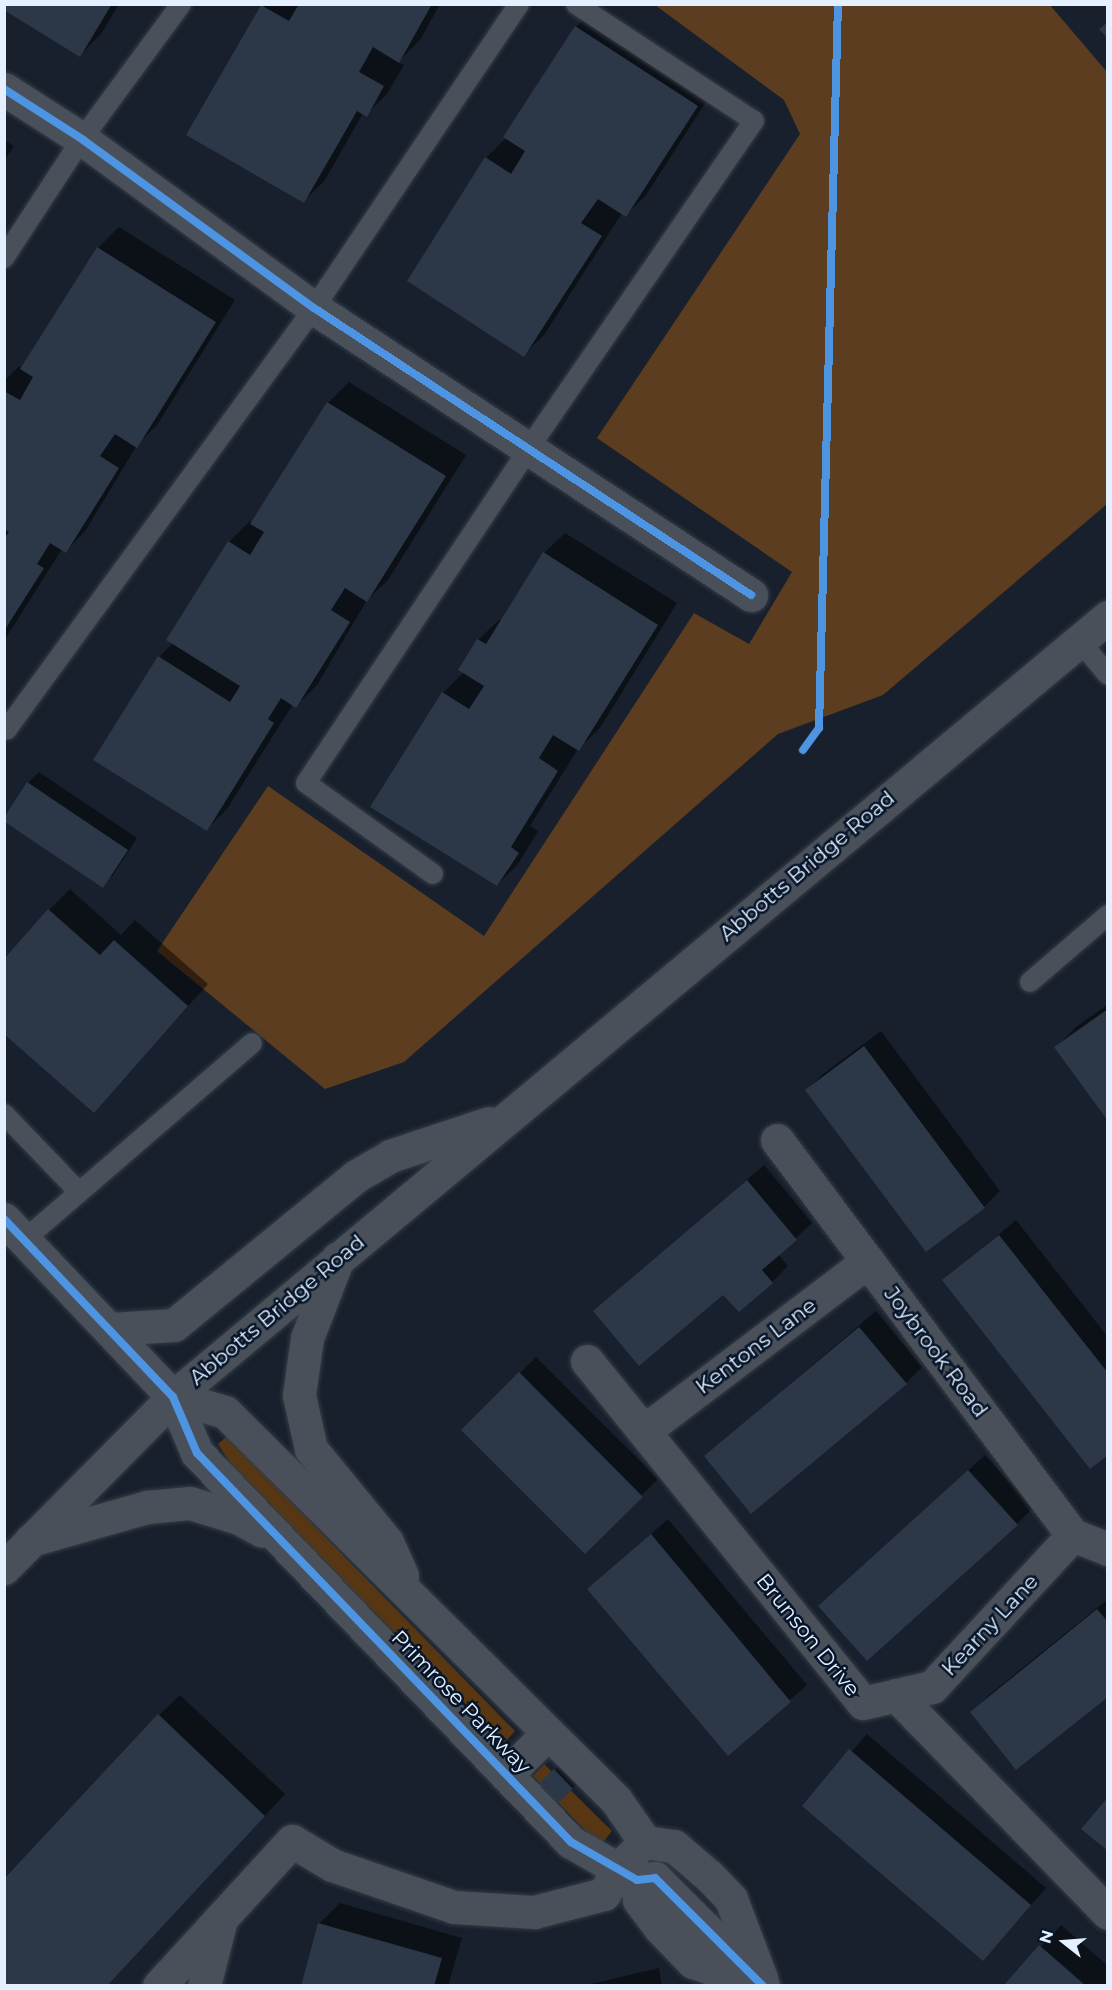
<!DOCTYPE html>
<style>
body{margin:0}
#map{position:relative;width:1112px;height:1990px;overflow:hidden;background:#17202c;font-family:Montserrat,sans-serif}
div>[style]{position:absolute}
.green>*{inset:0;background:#593712}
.forest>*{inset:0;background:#5d3d1f}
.shadow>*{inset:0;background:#0007}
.building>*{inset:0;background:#2c3847}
.roads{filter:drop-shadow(0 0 2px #353c46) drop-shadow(0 0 2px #353c46)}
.lane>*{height:20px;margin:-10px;padding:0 10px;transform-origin:10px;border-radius:10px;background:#49505a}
.street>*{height:33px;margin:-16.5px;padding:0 16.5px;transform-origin:16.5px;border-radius:16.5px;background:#49505a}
.secondary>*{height:33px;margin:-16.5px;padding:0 16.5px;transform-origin:16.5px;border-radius:16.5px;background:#49505a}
.cycleway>*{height:8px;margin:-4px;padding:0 4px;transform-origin:4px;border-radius:4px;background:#4d94e3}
span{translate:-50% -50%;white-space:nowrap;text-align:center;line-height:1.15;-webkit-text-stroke:5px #06152a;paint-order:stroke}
.street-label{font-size:21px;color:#e4f0ff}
.frame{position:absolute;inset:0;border:6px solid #e4f0ff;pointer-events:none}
.north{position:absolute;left:1034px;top:1912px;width:60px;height:60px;-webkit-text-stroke:4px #06152a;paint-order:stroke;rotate:287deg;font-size:16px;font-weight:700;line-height:24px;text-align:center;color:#e4f0ff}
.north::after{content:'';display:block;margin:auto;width:21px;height:27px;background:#e4f0ff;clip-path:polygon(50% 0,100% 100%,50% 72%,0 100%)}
</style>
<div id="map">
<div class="green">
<i style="clip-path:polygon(227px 1436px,515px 1731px,504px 1743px,239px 1477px,218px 1444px)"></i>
<i style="clip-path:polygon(544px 1764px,612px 1831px,600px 1846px,533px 1776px)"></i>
</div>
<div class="forest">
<i style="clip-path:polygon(655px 5px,1050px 5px,1107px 72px,1107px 504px,883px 695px,778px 734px,404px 1062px,325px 1089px,157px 951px,268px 786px,484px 936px,694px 613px,749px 644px,792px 572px,597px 438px,800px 134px,784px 100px)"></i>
</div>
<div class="shadow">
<i style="clip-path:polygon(4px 4px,119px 4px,101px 34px,80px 55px)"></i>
<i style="clip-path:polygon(263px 4px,440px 4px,420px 40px,398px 62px,404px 65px,387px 94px,366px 115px,363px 113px,325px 180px,304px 201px)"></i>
<i style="clip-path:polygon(597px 6px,717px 85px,646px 195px,626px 215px,622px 213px,544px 335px,523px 355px,486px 158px,507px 137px,576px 27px)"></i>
<i style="clip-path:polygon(4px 140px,14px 146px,4px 161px)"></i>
<i style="clip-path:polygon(119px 227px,235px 300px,157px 425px,137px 445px,86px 530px,66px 551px,62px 549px,4px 641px,4px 381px,19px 366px,22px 368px,98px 248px)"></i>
<i style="clip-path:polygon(349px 382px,466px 455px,388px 580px,367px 600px,317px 685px,296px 706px,293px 704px,227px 809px,207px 829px,159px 657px,173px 643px,229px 542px,250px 521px,253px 523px,328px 403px)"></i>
<i style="clip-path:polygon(565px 533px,677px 603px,600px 728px,578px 749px,530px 826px,538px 831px,518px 864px,497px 885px,372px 806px,443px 693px,464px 672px,478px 640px,499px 620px,502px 621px,544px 553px)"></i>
<i style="clip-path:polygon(39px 772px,137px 838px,113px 875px,102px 886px,4px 820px,28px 783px)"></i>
<i style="clip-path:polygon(70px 889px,121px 935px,135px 920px,208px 984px,93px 1111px,49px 910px)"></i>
<i style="clip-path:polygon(1108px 1004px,1108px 1118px,1056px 1047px,1076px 1027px)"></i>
<i style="clip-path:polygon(881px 1031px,1000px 1191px,984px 1207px,926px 1250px,807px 1090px,823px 1074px)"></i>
<i style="clip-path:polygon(764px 1165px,812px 1223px,778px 1254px,788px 1266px,772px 1282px,739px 1310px,723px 1292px,595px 1311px)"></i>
<i style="clip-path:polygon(1016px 1220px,1108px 1337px,1108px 1453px,944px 1280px)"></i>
<i style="clip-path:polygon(876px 1311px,922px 1367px,906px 1383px,706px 1456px)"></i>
<i style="clip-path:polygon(536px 1357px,658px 1479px,585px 1552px,463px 1430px)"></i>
<i style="clip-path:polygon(985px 1455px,1033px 1508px,1017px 1524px,836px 1590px)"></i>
<i style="clip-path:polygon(668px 1519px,807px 1685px,728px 1754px,589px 1589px)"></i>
<i style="clip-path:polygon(1108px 1599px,1108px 1695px,972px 1712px,988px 1696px)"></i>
<i style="clip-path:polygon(180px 1695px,285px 1794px,107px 1986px,159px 1715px)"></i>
<i style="clip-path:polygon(867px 1734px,1046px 1888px,983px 1959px,804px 1806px)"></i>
<i style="clip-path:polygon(560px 1765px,578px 1783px,557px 1802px,540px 1784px)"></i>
<i style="clip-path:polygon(340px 1903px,462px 1938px,448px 1986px,302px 1986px,319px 1924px)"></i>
<i style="clip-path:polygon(1061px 1925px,1108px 1966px,1108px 1986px,1005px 1986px)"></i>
<i style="clip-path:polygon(659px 1968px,662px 1986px,582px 1986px)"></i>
</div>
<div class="building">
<i style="clip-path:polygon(4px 4px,112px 4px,80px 57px,4px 10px)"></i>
<i style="clip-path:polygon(299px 4px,432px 4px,399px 63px,373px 47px,359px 72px,384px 86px,367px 117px,357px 111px,304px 203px,186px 135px,261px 5px,289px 21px)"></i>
<i style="clip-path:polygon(1108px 22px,1108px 39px,1099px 29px)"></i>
<i style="clip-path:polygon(575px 26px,698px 106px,626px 217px,598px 199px,581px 223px,602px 236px,524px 357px,407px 281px,485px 157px,511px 174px,525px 151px,503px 137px)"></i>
<i style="clip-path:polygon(97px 247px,216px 322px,137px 448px,115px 434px,100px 456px,119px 468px,66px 553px,50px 543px,37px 564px,44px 568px,4px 631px,4px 539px,9px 532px,4px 529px,4px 391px,20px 400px,33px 377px,20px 369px)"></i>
<i style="clip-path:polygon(327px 402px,446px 476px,367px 602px,345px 588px,331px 610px,350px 622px,296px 708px,281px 698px,268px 719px,274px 723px,207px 831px,93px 760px,158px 656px,230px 702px,240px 686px,166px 640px,228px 541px,250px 555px,264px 532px,250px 524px)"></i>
<i style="clip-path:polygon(543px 552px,658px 625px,579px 751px,553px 735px,539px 758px,558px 771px,511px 847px,519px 853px,497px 886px,370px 807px,442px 692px,469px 709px,484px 686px,458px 670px,477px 639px,486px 644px)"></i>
<i style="clip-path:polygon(27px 782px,128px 850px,103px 888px,5px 822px,5px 816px)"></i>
<i style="clip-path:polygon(48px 909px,100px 955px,114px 940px,188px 1006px,94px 1113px,4px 1034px,4px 959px)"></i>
<i style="clip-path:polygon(1108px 1009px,1108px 1121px,1054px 1047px)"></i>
<i style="clip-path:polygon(864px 1046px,985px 1208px,926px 1252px,805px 1090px)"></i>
<i style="clip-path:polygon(747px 1180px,797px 1240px,762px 1270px,773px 1283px,739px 1312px,723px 1295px,639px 1366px,593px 1311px)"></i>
<i style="clip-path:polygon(999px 1235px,1108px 1373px,1108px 1455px,1090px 1469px,942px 1280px)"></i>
<i style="clip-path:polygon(859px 1327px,907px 1384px,751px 1514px,704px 1456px)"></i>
<i style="clip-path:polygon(519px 1372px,643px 1497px,585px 1554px,461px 1430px)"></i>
<i style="clip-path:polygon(968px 1470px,1018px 1525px,867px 1661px,818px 1606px)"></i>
<i style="clip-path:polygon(651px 1534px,791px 1702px,728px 1756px,587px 1589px)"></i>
<i style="clip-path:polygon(1097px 1609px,1108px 1622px,1108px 1697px,1016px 1770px,970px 1712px)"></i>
<i style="clip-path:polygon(158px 1714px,265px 1816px,107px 1986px,4px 1986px,4px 1879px)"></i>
<i style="clip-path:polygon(849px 1749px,1031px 1905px,983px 1961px,802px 1806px)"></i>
<i style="clip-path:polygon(554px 1769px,573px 1789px,557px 1804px,538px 1784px)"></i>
<i style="clip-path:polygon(1108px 1797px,1108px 1851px,1081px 1829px)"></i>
<i style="clip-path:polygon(318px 1923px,442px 1958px,434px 1986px,301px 1986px)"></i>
<i style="clip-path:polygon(1039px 1945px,1086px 1986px,1003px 1986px)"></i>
</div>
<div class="roads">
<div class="lane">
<i style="left:4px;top:258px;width:142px;rotate:-56.8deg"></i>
<i style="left:82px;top:139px;width:167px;rotate:-53.7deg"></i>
<i style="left:1079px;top:640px;width:45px;rotate:50.4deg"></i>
<i style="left:4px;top:727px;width:4px;rotate:34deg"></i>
<i style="left:7px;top:729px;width:521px;rotate:-53.9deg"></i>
<i style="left:314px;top:308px;width:367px;rotate:-56deg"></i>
<i style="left:433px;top:874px;width:156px;rotate:-144.4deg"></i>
<i style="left:306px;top:783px;width:402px;rotate:-56.3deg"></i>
<i style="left:529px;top:448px;width:397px;rotate:-55.5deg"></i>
<i style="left:754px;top:121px;width:213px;rotate:-146.7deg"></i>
<i style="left:1030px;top:982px;width:103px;rotate:-40.7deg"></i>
<i style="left:4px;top:1114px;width:108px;rotate:46.1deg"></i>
<i style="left:24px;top:1240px;width:301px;rotate:-40.8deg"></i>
</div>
<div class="street">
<i style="left:4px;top:89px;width:93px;rotate:32.7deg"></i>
<i style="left:82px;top:139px;width:287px;rotate:36.1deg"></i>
<i style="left:314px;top:308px;width:523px;rotate:33.29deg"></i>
<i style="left:777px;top:1140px;width:494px;rotate:53.2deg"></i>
<i style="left:1073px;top:1535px;width:38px;rotate:22deg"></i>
<i style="left:4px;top:1219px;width:245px;rotate:46.5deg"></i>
<i style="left:173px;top:1397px;width:61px;rotate:66.8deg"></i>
<i style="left:197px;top:1453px;width:540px;rotate:46.13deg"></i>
<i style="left:571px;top:1842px;width:76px;rotate:29.9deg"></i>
<i style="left:637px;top:1880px;width:18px;rotate:-6deg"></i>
<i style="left:655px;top:1878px;width:153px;rotate:45deg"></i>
<i style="left:338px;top:1258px;width:86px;rotate:111.2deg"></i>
<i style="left:307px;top:1338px;width:58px;rotate:98deg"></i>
<i style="left:299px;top:1395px;width:55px;rotate:77.5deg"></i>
<i style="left:311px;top:1449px;width:120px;rotate:50.7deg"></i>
<i style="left:387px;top:1542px;width:37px;rotate:66deg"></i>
<i style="left:587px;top:1361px;width:439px;rotate:51.1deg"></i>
<i style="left:863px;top:1703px;width:71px;rotate:-13.1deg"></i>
<i style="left:932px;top:1687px;width:207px;rotate:-47.2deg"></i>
<i style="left:173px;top:1397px;width:54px;rotate:16.1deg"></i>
<i style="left:225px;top:1412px;width:551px;rotate:44.78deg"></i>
<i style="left:616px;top:1800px;width:51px;rotate:55.4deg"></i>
<i style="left:645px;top:1842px;width:29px;rotate:8deg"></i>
<i style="left:674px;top:1846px;width:46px;rotate:40.6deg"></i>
<i style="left:709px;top:1876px;width:32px;rotate:46deg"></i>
<i style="left:731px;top:1899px;width:85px;rotate:69.2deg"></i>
<i style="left:644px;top:1431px;width:281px;rotate:-37.2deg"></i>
<i style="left:31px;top:1540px;width:121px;rotate:-15.9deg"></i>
<i style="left:147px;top:1507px;width:43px;rotate:-5.3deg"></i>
<i style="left:190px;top:1503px;width:51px;rotate:17deg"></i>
<i style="left:239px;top:1518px;width:26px;rotate:29deg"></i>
<i style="left:896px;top:1695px;width:304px;rotate:45.8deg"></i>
<i style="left:506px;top:1775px;width:59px;rotate:-45deg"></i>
<i style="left:637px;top:1880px;width:20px;rotate:84deg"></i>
<i style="left:639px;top:1900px;width:34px;rotate:53deg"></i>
<i style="left:659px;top:1927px;width:49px;rotate:45.8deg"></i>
<i style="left:693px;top:1962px;width:67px;rotate:19.2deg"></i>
<i style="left:159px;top:1986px;width:197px;rotate:-47.5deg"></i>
<i style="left:292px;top:1841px;width:47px;rotate:31deg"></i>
<i style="left:332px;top:1865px;width:129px;rotate:19deg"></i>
<i style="left:454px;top:1907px;width:80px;rotate:3.6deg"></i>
<i style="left:534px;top:1912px;width:72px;rotate:-14.4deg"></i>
<i style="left:604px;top:1894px;width:29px;rotate:-61deg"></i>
<i style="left:618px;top:1869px;width:21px;rotate:-45deg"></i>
<i style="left:204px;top:1986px;width:65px;rotate:-75.7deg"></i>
</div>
<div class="secondary">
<i style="left:111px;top:1329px;width:63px;rotate:-3.6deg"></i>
<i style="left:174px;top:1325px;width:235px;rotate:-39.3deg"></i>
<i style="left:356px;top:1176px;width:39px;rotate:-30deg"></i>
<i style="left:390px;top:1156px;width:104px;rotate:-18.4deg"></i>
<i style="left:4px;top:1568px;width:240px;rotate:-45.3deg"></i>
<i style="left:173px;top:1397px;width:1218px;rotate:-39.84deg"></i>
</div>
</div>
<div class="cycleway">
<i style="left:4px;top:89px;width:93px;rotate:32.7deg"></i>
<i style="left:82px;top:139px;width:287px;rotate:36.1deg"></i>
<i style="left:314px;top:308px;width:523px;rotate:33.29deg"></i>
<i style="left:803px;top:750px;width:27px;rotate:-54deg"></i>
<i style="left:819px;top:728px;width:724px;rotate:-88.5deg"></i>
<i style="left:4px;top:1219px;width:245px;rotate:46.5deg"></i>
<i style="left:173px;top:1397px;width:61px;rotate:66.8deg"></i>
<i style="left:197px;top:1453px;width:540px;rotate:46.13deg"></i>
<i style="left:571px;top:1842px;width:76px;rotate:29.9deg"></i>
<i style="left:637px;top:1880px;width:18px;rotate:-6deg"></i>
<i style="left:655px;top:1878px;width:153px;rotate:45deg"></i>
</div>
<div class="street-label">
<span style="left:807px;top:866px;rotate:-40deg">Abbotts Bridge Road</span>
<span style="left:277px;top:1310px;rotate:-40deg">Abbotts Bridge Road</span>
<span style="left:756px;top:1346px;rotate:-37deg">Kentons Lane</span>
<span style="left:936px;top:1352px;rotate:53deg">Joybrook Road</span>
<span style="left:990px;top:1625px;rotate:-47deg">Kearny Lane</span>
<span style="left:808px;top:1635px;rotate:51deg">Brunson Drive</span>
<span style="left:461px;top:1702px;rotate:46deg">Primrose Parkway</span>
</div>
<div class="frame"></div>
<div class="north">N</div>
</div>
